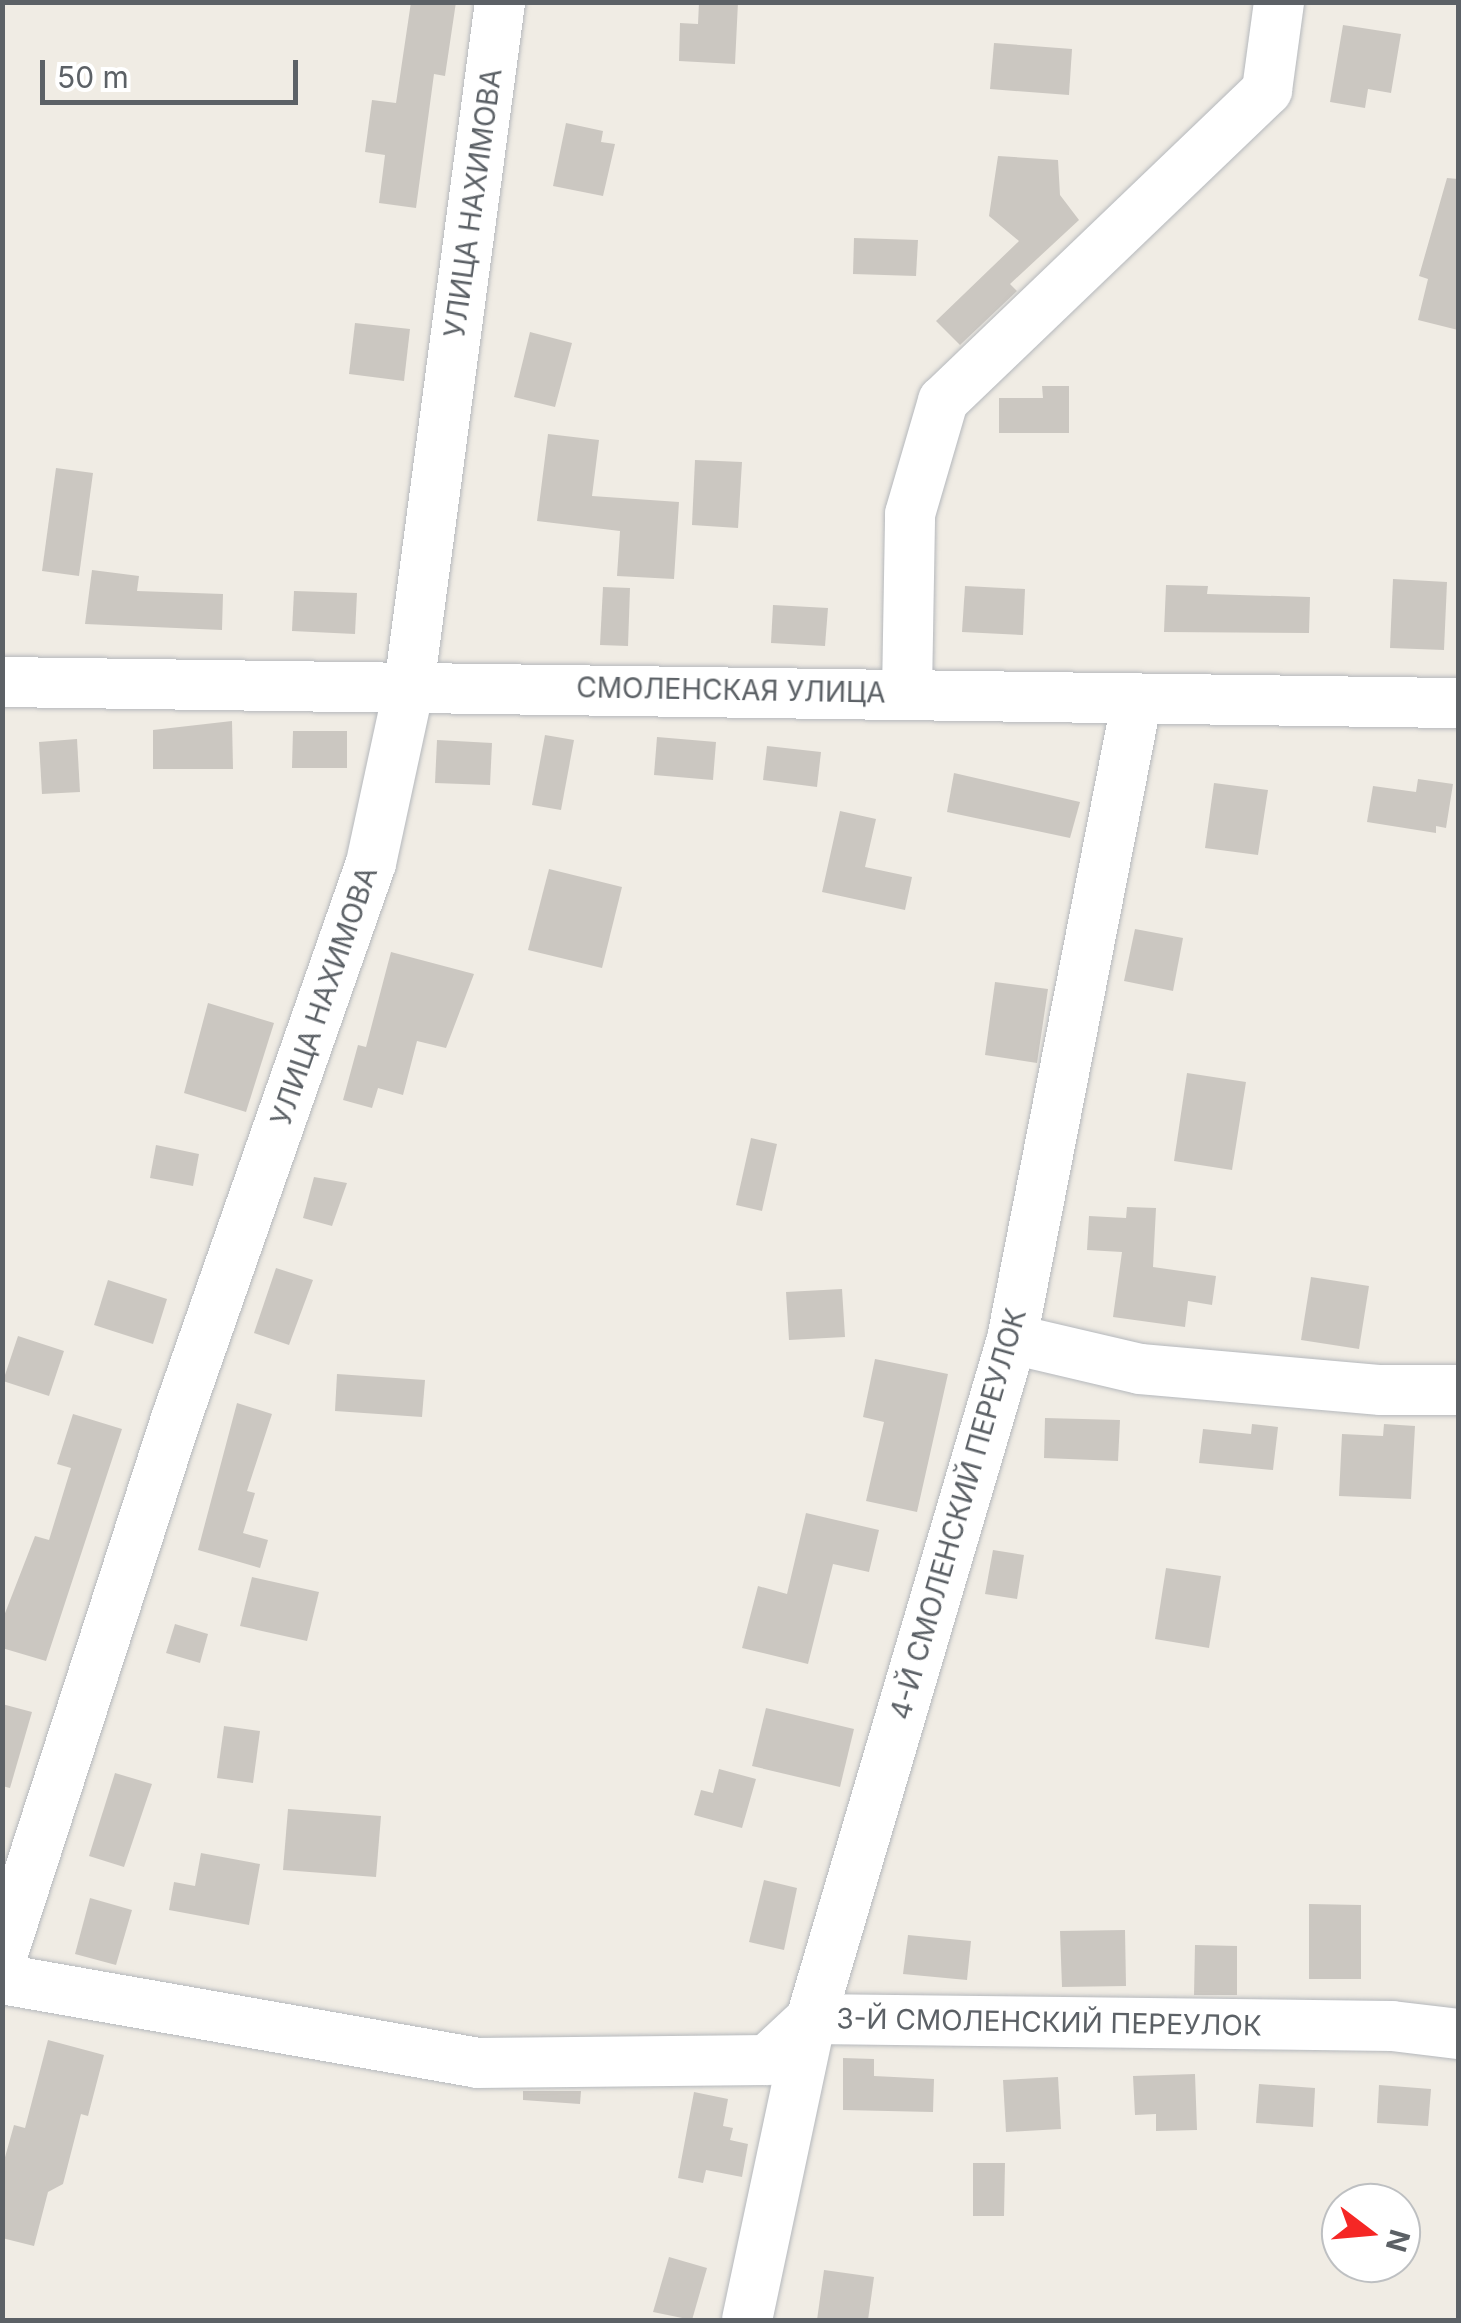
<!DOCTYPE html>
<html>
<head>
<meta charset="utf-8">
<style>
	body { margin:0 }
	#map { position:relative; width:1461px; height:2323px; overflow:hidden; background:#f0ece4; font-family:Inter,sans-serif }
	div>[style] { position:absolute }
	.building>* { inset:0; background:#cbc7c1 }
	.roads { filter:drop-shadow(0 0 2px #b5b8bc) drop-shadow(0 0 2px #b5b8bc) }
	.minor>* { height:50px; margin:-25px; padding:0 25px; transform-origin:25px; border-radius:25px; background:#fff }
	span { translate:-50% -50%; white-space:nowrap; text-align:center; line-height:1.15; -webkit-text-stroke:9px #fff; paint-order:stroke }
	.street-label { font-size:28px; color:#5c6166 }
	.frame { position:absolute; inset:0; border:5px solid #5c6166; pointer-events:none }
	.north { position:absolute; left:1321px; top:2183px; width:100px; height:100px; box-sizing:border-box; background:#fff; border:2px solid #bec0c2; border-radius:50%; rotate:106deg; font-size:28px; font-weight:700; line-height:40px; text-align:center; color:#5c6166 }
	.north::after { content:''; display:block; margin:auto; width:35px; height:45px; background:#f52725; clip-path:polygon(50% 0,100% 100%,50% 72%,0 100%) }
	.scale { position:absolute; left:40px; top:60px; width:258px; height:45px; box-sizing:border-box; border:5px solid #5c6166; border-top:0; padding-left:12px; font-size:30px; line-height:35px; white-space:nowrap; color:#5c6166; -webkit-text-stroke:8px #fff; paint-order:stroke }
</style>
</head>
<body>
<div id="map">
	<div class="building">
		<i style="clip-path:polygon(411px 2px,456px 2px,445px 76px,434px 74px,416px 208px,379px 203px,385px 155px,365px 152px,372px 100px,396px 103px)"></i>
		<i style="clip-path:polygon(699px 2px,738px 2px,735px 64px,679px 61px,680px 23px,698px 24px)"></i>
		<i style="clip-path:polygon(1343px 25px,1401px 34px,1391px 93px,1368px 89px,1365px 108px,1330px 102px)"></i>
		<i style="clip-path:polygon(994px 43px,1072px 49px,1069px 95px,990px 89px)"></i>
		<i style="clip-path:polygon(566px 123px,603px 131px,601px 142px,615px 144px,603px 196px,553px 186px)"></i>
		<i style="clip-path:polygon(998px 156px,1058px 160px,1060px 195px,1079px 220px,1010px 284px,1017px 291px,960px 345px,936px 321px,1019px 241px,989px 216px)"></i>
		<i style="clip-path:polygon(1447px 178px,1458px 179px,1458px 330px,1418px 320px,1428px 279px,1419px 276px)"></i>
		<i style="clip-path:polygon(854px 238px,918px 240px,916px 276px,853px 274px)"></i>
		<i style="clip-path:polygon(355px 323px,410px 329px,404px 381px,349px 374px)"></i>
		<i style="clip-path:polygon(530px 332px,572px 343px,555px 407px,514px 397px)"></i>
		<i style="clip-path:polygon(1042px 386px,1069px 386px,1069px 433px,999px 433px,999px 398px,1043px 398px)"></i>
		<i style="clip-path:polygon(548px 434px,599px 440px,592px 496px,679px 502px,674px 579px,617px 576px,620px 531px,537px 521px)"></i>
		<i style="clip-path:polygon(695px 460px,742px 462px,738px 528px,692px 525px)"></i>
		<i style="clip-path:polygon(56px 468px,93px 473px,79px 576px,42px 571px)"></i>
		<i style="clip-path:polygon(92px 570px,139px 576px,137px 591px,223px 594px,222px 630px,85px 624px)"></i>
		<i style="clip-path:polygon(1393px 579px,1447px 582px,1444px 650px,1390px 648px)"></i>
		<i style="clip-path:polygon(1166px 585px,1208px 586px,1207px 594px,1310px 597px,1309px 633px,1164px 632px)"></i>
		<i style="clip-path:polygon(965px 586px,1025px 589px,1023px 635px,962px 632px)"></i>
		<i style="clip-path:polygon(603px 587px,630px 588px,628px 646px,600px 645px)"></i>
		<i style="clip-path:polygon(294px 591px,357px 593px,355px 634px,292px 631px)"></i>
		<i style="clip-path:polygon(773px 605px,828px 608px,825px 646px,771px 643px)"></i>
		<i style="clip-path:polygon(232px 721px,233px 769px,153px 769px,153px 730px)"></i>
		<i style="clip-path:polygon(293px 731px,347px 731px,347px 768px,292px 768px)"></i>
		<i style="clip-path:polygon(545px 735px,574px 740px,561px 810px,532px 805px)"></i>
		<i style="clip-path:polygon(657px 737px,716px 742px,713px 780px,654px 775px)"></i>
		<i style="clip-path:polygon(77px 739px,80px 792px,42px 794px,39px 742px)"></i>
		<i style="clip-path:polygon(437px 740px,492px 743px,490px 785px,435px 783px)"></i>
		<i style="clip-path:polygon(767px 746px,821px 752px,817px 787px,763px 780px)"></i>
		<i style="clip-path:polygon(954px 773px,1080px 802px,1070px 838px,947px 812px)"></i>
		<i style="clip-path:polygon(1418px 779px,1453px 784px,1446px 828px,1436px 826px,1436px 833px,1367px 822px,1373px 786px,1416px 792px)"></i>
		<i style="clip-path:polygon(1214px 783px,1268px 790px,1258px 855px,1205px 848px)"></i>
		<i style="clip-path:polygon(840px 811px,876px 819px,865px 867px,912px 877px,905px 910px,822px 892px)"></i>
		<i style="clip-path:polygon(549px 869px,622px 887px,602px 968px,528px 950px)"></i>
		<i style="clip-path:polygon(1135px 929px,1183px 938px,1173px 991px,1124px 981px)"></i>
		<i style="clip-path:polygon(391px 952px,474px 974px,446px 1048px,417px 1041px,403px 1095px,378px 1088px,372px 1108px,343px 1100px,358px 1045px,366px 1047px)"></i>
		<i style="clip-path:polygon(995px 982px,1048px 989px,1037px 1063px,985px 1055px)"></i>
		<i style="clip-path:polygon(208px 1003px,274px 1023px,246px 1112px,184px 1093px)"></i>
		<i style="clip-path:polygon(1187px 1073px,1246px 1082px,1232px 1170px,1174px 1161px)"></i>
		<i style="clip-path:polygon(751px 1138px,777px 1144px,762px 1211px,736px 1205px)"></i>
		<i style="clip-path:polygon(156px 1145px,199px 1154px,193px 1186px,150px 1178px)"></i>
		<i style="clip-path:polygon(314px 1177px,347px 1183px,332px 1226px,303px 1218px)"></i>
		<i style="clip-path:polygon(1127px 1207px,1156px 1208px,1153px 1267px,1216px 1276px,1212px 1305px,1188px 1301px,1185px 1327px,1113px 1317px,1122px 1252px,1087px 1250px,1089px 1216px,1126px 1218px)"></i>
		<i style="clip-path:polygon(276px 1268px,313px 1280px,289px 1345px,254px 1333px)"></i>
		<i style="clip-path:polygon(1311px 1277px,1369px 1286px,1359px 1349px,1301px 1340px)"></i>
		<i style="clip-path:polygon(108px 1280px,167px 1299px,153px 1344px,94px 1325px)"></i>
		<i style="clip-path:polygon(842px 1289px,845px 1337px,789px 1340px,786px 1292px)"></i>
		<i style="clip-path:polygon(18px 1336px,64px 1351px,49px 1396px,3px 1381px)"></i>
		<i style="clip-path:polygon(875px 1359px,948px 1374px,917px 1512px,866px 1501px,884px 1422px,863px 1417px)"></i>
		<i style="clip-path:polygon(337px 1374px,425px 1380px,422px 1417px,335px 1411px)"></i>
		<i style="clip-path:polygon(237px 1403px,272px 1414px,247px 1491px,255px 1493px,243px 1533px,268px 1540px,260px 1568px,198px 1550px)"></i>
		<i style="clip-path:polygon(73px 1414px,122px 1429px,46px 1661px,2px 1648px,2px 1621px,35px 1536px,49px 1540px,71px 1468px,57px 1464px)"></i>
		<i style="clip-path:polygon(1045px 1418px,1120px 1420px,1118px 1461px,1044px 1458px)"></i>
		<i style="clip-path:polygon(1252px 1424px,1278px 1427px,1273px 1470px,1199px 1463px,1203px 1429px,1251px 1434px)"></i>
		<i style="clip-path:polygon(1384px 1424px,1415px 1426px,1411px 1499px,1339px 1496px,1342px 1434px,1383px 1436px)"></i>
		<i style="clip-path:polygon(806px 1513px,879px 1530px,869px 1572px,833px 1564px,808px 1664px,742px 1648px,758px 1586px,787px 1594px)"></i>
		<i style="clip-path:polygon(993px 1550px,1024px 1555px,1017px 1599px,985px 1594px)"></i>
		<i style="clip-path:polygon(1166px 1568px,1221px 1576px,1209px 1648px,1155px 1639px)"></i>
		<i style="clip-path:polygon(252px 1577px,319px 1592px,307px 1641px,240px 1626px)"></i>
		<i style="clip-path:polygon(175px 1624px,208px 1634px,200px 1663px,166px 1653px)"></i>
		<i style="clip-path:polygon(2px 1704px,32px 1712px,10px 1788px,2px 1786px)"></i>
		<i style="clip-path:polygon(766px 1708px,854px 1729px,840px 1787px,752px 1766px)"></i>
		<i style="clip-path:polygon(224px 1726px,260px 1731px,253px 1783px,217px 1778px)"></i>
		<i style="clip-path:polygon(719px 1769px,756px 1779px,742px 1828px,694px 1815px,701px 1790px,713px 1793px)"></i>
		<i style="clip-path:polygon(115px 1773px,152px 1784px,124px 1867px,89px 1856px)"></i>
		<i style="clip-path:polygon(288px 1809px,381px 1816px,376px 1877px,283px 1870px)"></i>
		<i style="clip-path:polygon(201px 1853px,260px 1864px,249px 1925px,169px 1910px,174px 1882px,195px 1886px)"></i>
		<i style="clip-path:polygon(764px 1880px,797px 1888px,784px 1950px,749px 1942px)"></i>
		<i style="clip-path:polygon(90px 1898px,132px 1910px,116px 1965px,75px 1954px)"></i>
		<i style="clip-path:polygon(1309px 1904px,1361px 1905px,1361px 1979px,1309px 1979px)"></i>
		<i style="clip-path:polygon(1125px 1930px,1126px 1986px,1062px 1987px,1060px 1931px)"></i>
		<i style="clip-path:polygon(908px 1935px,971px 1941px,967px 1980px,903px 1974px)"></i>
		<i style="clip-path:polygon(1195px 1945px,1237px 1946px,1237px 1995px,1194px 1995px)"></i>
		<i style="clip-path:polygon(48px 2040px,104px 2055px,88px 2116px,81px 2114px,63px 2184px,48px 2192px,34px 2246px,2px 2238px,2px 2168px,14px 2125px,25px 2128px)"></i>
		<i style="clip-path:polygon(843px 2058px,874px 2059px,874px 2076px,934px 2079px,933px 2112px,843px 2110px)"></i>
		<i style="clip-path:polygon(1195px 2074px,1197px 2130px,1156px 2131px,1156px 2114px,1135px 2115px,1133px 2076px)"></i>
		<i style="clip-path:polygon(1058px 2077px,1061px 2129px,1006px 2132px,1003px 2080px)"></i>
		<i style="clip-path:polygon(1259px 2084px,1315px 2088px,1313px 2127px,1256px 2123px)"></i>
		<i style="clip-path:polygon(1379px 2085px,1431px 2089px,1428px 2126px,1377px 2123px)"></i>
		<i style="clip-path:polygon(523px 2091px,581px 2091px,580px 2104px,523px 2100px)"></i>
		<i style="clip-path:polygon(694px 2092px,728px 2099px,723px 2126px,733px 2128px,730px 2140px,748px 2144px,742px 2177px,706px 2170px,703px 2183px,678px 2178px)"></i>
		<i style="clip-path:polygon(973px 2163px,1005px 2163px,1004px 2216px,973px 2216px)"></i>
		<i style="clip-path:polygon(669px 2257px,707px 2268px,692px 2320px,653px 2312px)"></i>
		<i style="clip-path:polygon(824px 2270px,874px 2277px,868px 2320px,817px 2320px)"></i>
	</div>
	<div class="roads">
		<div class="minor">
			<i style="left:2px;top:682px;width:1456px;rotate:0.83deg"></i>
			<i style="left:907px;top:692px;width:178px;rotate:-89deg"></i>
			<i style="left:910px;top:514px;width:118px;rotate:-73.7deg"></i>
			<i style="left:943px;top:401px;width:449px;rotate:-43.8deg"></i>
			<i style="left:1267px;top:90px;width:89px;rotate:-82.2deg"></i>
			<i style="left:1012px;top:1339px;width:131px;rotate:13.2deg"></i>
			<i style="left:1140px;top:1369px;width:242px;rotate:5deg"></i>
			<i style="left:1381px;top:1390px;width:77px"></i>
			<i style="left:2px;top:1956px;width:564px;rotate:-72.05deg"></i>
			<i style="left:176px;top:1419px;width:589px;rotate:-70.67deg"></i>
			<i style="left:371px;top:863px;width:180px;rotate:-77.8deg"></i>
			<i style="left:409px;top:687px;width:691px;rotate:-82.43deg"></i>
			<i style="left:2px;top:1979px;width:482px;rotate:10deg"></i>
			<i style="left:477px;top:2063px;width:290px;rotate:-0.6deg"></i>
			<i style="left:767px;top:2060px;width:60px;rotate:-43deg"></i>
			<i style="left:811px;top:2019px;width:581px;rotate:0.69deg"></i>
			<i style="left:1392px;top:2026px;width:66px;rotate:6.9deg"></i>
			<i style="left:747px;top:2320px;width:308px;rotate:-78deg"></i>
			<i style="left:811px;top:2019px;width:709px;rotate:-73.53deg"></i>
			<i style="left:1012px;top:1339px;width:652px;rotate:-78.95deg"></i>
		</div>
	</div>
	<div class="street-label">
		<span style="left:473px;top:203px;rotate:-82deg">УЛИЦА НАХИМОВА</span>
		<span style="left:731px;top:690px;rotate:1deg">СМОЛЕНСКАЯ УЛИЦА</span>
		<span style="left:324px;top:996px;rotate:-71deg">УЛИЦА НАХИМОВА</span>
		<span style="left:958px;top:1514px;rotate:-74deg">4-Й СМОЛЕНСКИЙ ПЕРЕУЛОК</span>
		<span style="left:1049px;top:2022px;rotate:1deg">3-Й СМОЛЕНСКИЙ ПЕРЕУЛОК</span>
	</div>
	<div class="frame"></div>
	<div class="north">N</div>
	<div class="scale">50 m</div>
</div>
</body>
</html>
